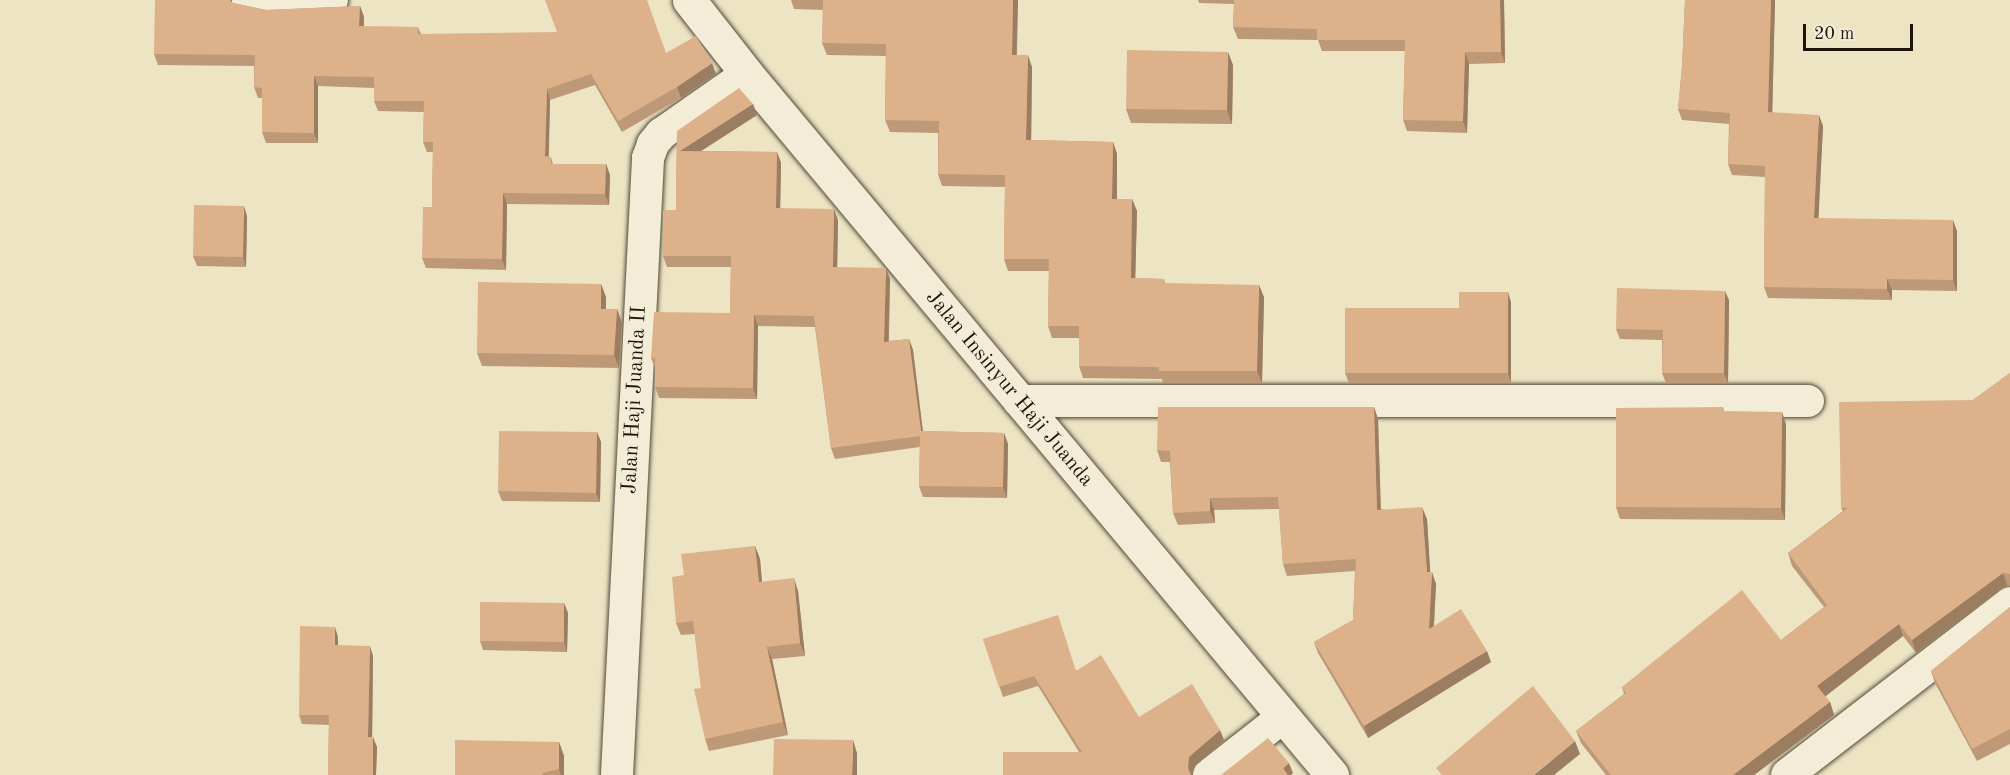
<!DOCTYPE html>
<html>
<head>
<meta charset="utf-8">
<style>
	body { margin:0 }
	#map { position:relative; width:2010px; height:775px; overflow:hidden; background:#ede4c3; font-family:"Old Standard TT",serif }
	div>[style] { position:absolute }
	.roads { filter:drop-shadow(0 0 2px #51493a) drop-shadow(0 0 2px #51493a) }
	.street>* { height:32px; margin:-16px; padding:0 16px; transform-origin:16px; border-radius:16px; background:#f3edd8 }
	.secondary>* { height:33px; margin:-16.5px; padding:0 16.5px; transform-origin:16.5px; border-radius:16.5px; background:#f3edd8 }
	.wall>* { inset:0; background:#be9978 }
	.shaded-wall>* { inset:0; background:#9b7d61 }
	.building>* { inset:0; background:#ddb28b }
	span { translate:-50% -50%; white-space:nowrap; text-align:center; line-height:1.15; -webkit-text-stroke:5px #f3edd8; paint-order:stroke }
	.street-label { font-size:21px; color:#1d150c }
	.scale { position:absolute; left:1803px; top:24px; width:110px; height:27px; box-sizing:border-box; border:3px solid #1d150c; border-top:0; padding-left:8px; font-size:18px; line-height:21px; white-space:nowrap; color:#1d150c; -webkit-text-stroke:4px #f3edd8; paint-order:stroke }
</style>
</head>
<body>
<div id="map">
	<div class="roads">
		<div class="street">
			<i style="left:248px;top:0;width:21px;rotate:8deg"></i>
			<i style="left:269px;top:3px;width:63px;rotate:-2.7deg"></i>
			<i style="left:1019px;top:401px;width:789px"></i>
			<i style="left:617px;top:775px;width:618px;rotate:-87.12deg"></i>
			<i style="left:648px;top:158px;width:15px;rotate:-70deg"></i>
			<i style="left:653px;top:144px;width:13px;rotate:-51deg"></i>
			<i style="left:661px;top:134px;width:105px;rotate:-34.9deg"></i>
			<i style="left:1209px;top:775px;width:94px;rotate:-38.1deg"></i>
			<i style="left:1787px;top:775px;width:282px;rotate:-37.6deg"></i>
		</div>
		<div class="secondary">
			<i style="left:689px;top:0;width:94px;rotate:51.9deg"></i>
			<i style="left:747px;top:74px;width:913px;rotate:50.15deg"></i>
		</div>
	</div>
	<div class="wall">
		<i style="clip-path:polygon(791px 0,1018px 0,1017px 55px,1032px 67px,1031px 140px,1113px 142px,1117px 154px,1117px 199px,1132px 199px,1137px 211px,1135px 278px,1164px 279px,1165px 283px,1264px 297px,1262px 383px,1163px 383px,1162px 379px,1083px 378px,1079px 366px,1079px 338px,1052px 338px,1048px 326px,1049px 271px,1008px 271px,1004px 259px,1005px 187px,942px 186px,938px 174px,938px 133px,890px 132px,885px 120px,886px 56px,827px 55px,822px 43px,823px 10px,794px 9px)"></i>
		<i style="clip-path:polygon(1198px 0,1504px 0,1505px 63px,1469px 64px,1467px 133px,1407px 131px,1403px 120px,1405px 51px,1322px 51px,1318px 40px,1238px 39px,1233px 27px,1234px 4px,1199px 3px)"></i>
		<i style="clip-path:polygon(1685px 0,1775px 0,1772px 113px,1823px 126px,1818px 218px,1957px 231px,1957px 291px,1892px 290px,1892px 300px,1768px 298px,1764px 287px,1765px 177px,1732px 175px,1728px 164px,1729px 124px,1682px 120px,1678px 109px,1682px 67px)"></i>
		<i style="clip-path:polygon(233px 3px,266px 10px,360px 6px,364px 17px,364px 27px,418px 27px,421px 34px,666px 53px,716px 74px,681px 98px,622px 132px,595px 85px,550px 100px,549px 157px,551px 157px,553px 164px,606px 164px,610px 175px,609px 205px,507px 204px,506px 270px,426px 268px,422px 258px,432px 207px,433px 152px,427px 152px,423px 142px,424px 112px,378px 111px,374px 101px,374px 88px,318px 86px,318px 143px,266px 143px,262px 132px,262px 98px,258px 98px,254px 87px,254px 66px,158px 65px,154px 54px)"></i>
		<i style="clip-path:polygon(1233px 65px,1232px 124px,1131px 123px,1126px 109px)"></i>
		<i style="clip-path:polygon(753px 104px,757px 115px,701px 151px,777px 152px,781px 163px,780px 208px,838px 220px,837px 267px,890px 279px,889px 341px,909px 339px,913px 350px,923px 431px,1004px 433px,1008px 444px,1007px 498px,923px 497px,919px 486px,920px 447px,835px 459px,831px 448px,815px 327px,758px 326px,757px 399px,659px 398px,655px 387px,655px 368px,651px 358px,730px 313px,731px 267px,667px 267px,663px 256px,676px 210px,677px 131px)"></i>
		<i style="clip-path:polygon(247px 216px,246px 267px,197px 266px,193px 256px)"></i>
		<i style="clip-path:polygon(601px 284px,606px 297px,606px 309px,617px 309px,622px 323px,619px 368px,482px 366px,477px 353px)"></i>
		<i style="clip-path:polygon(1729px 300px,1728px 383px,1666px 383px,1662px 373px,1662px 340px,1620px 339px,1616px 329px)"></i>
		<i style="clip-path:polygon(1511px 302px,1511px 383px,1349px 383px,1345px 373px,1459px 308px)"></i>
		<i style="clip-path:polygon(2010px 373px,2010px 586px,2007px 585px,1916px 653px,1903px 636px,1825px 696px,1830px 702px,1834px 715px,1754px 775px,1606px 775px,1581px 743px,1576px 731px,1624px 694px,1622px 687px,1781px 640px,1824px 607px,1792px 566px,1788px 553px,1843px 511px,1841px 508px,1973px 400px)"></i>
		<i style="clip-path:polygon(1374px 407px,1378px 419px,1381px 509px,1427px 519px,1430px 572px,1436px 584px,1434px 626px,1491px 662px,1368px 738px,1318px 653px,1314px 642px,1353px 620px,1355px 571px,1287px 576px,1283px 564px,1279px 509px,1214px 510px,1215px 523px,1178px 525px,1173px 513px,1170px 462px,1161px 462px,1157px 450px)"></i>
		<i style="clip-path:polygon(1723px 407px,1724px 411px,1786px 424px,1785px 520px,1620px 519px,1616px 507px)"></i>
		<i style="clip-path:polygon(597px 432px,601px 442px,600px 502px,502px 501px,498px 491px)"></i>
		<i style="clip-path:polygon(755px 546px,760px 559px,762px 582px,798px 591px,805px 656px,772px 659px,788px 735px,709px 751px,705px 739px,701px 688px,695px 634px,681px 635px,676px 623px,684px 575px)"></i>
		<i style="clip-path:polygon(564px 603px,568px 613px,567px 652px,483px 650px,480px 641px)"></i>
		<i style="clip-path:polygon(2010px 607px,2010px 744px,1977px 761px,1935px 683px,1931px 671px)"></i>
		<i style="clip-path:polygon(338px 637px,338px 645px,373px 656px,372px 737px,377px 747px,376px 775px,328px 775px,329px 725px,302px 724px,299px 715px)"></i>
		<i style="clip-path:polygon(983px 639px,1076px 670px,1139px 717px,1224px 740px,1193px 768px,1079px 752px,1038px 686px,1003px 697px)"></i>
		<i style="clip-path:polygon(559px 742px,564px 756px,564px 775px,455px 775px)"></i>
	</div>
	<div class="shaded-wall">
		<i style="clip-path:polygon(1013px 0,1018px 0,1016px 67px,1012px 55px)"></i>
		<i style="clip-path:polygon(1500px 0,1504px 0,1505px 63px,1501px 52px)"></i>
		<i style="clip-path:polygon(1771px 0,1775px 0,1772px 123px,1768px 112px)"></i>
		<i style="clip-path:polygon(360px 6px,364px 17px,363px 37px,359px 26px)"></i>
		<i style="clip-path:polygon(1228px 52px,1233px 65px,1232px 124px,1227px 110px)"></i>
		<i style="clip-path:polygon(1465px 52px,1469px 64px,1467px 133px,1463px 121px)"></i>
		<i style="clip-path:polygon(1028px 55px,1032px 67px,1031px 152px,1026px 140px)"></i>
		<i style="clip-path:polygon(712px 63px,716px 74px,681px 98px,677px 87px)"></i>
		<i style="clip-path:polygon(314px 76px,318px 86px,318px 143px,314px 133px)"></i>
		<i style="clip-path:polygon(547px 89px,550px 100px,548px 167px,545px 156px)"></i>
		<i style="clip-path:polygon(753px 104px,757px 115px,684px 162px,680px 151px)"></i>
		<i style="clip-path:polygon(1819px 115px,1823px 126px,1818px 229px,1814px 218px)"></i>
		<i style="clip-path:polygon(1113px 142px,1117px 154px,1117px 211px,1112px 199px)"></i>
		<i style="clip-path:polygon(777px 152px,781px 163px,780px 219px,776px 208px)"></i>
		<i style="clip-path:polygon(606px 164px,610px 175px,609px 205px,605px 194px)"></i>
		<i style="clip-path:polygon(503px 193px,507px 204px,506px 270px,502px 259px)"></i>
		<i style="clip-path:polygon(1132px 199px,1137px 211px,1135px 290px,1131px 278px)"></i>
		<i style="clip-path:polygon(244px 206px,247px 216px,246px 267px,243px 257px)"></i>
		<i style="clip-path:polygon(834px 209px,838px 220px,837px 278px,833px 267px)"></i>
		<i style="clip-path:polygon(1953px 220px,1957px 231px,1957px 291px,1953px 280px)"></i>
		<i style="clip-path:polygon(886px 268px,890px 279px,888px 353px,884px 342px)"></i>
		<i style="clip-path:polygon(1887px 279px,1892px 290px,1892px 300px,1887px 289px)"></i>
		<i style="clip-path:polygon(601px 284px,606px 297px,606px 323px,601px 309px)"></i>
		<i style="clip-path:polygon(1259px 285px,1264px 297px,1262px 383px,1257px 371px)"></i>
		<i style="clip-path:polygon(1725px 291px,1729px 300px,1728px 383px,1724px 373px)"></i>
		<i style="clip-path:polygon(1508px 292px,1511px 302px,1511px 383px,1508px 373px)"></i>
		<i style="clip-path:polygon(617px 309px,622px 323px,619px 368px,614px 355px)"></i>
		<i style="clip-path:polygon(754px 315px,758px 326px,757px 399px,753px 388px)"></i>
		<i style="clip-path:polygon(909px 339px,913px 350px,924px 442px,921px 431px)"></i>
		<i style="clip-path:polygon(1374px 407px,1378px 419px,1381px 522px,1377px 510px)"></i>
		<i style="clip-path:polygon(1782px 412px,1786px 424px,1785px 520px,1781px 508px)"></i>
		<i style="clip-path:polygon(597px 432px,601px 442px,600px 502px,596px 493px)"></i>
		<i style="clip-path:polygon(1004px 433px,1008px 444px,1007px 498px,1003px 487px)"></i>
		<i style="clip-path:polygon(1210px 498px,1214px 510px,1215px 523px,1210px 511px)"></i>
		<i style="clip-path:polygon(1422px 507px,1427px 519px,1431px 584px,1427px 572px)"></i>
		<i style="clip-path:polygon(755px 546px,760px 559px,763px 594px,759px 582px)"></i>
		<i style="clip-path:polygon(1432px 572px,1436px 584px,1433px 640px,1429px 629px)"></i>
		<i style="clip-path:polygon(2003px 573px,2007px 585px,1916px 653px,1912px 640px)"></i>
		<i style="clip-path:polygon(794px 578px,798px 591px,805px 656px,800px 643px)"></i>
		<i style="clip-path:polygon(564px 603px,568px 613px,567px 652px,564px 642px)"></i>
		<i style="clip-path:polygon(1899px 624px,1903px 636px,1822px 699px,1817px 686px)"></i>
		<i style="clip-path:polygon(335px 627px,338px 637px,338px 655px,335px 645px)"></i>
		<i style="clip-path:polygon(370px 646px,373px 656px,372px 746px,368px 737px)"></i>
		<i style="clip-path:polygon(767px 647px,772px 659px,788px 735px,783px 722px)"></i>
		<i style="clip-path:polygon(1487px 651px,1491px 662px,1368px 738px,1364px 726px)"></i>
		<i style="clip-path:polygon(1830px 702px,1834px 715px,1754px 775px,1733px 775px)"></i>
		<i style="clip-path:polygon(1220px 730px,1224px 740px,1193px 768px,1192px 775px,1190px 775px,1188px 768px,1189px 757px)"></i>
		<i style="clip-path:polygon(373px 737px,377px 747px,376px 775px,373px 775px)"></i>
		<i style="clip-path:polygon(853px 740px,857px 753px,857px 775px,852px 775px)"></i>
		<i style="clip-path:polygon(1575px 741px,1580px 754px,1554px 775px,1534px 775px)"></i>
		<i style="clip-path:polygon(559px 742px,564px 756px,564px 775px,561px 775px,559px 769px)"></i>
		<i style="clip-path:polygon(1289px 763px,1293px 773px,1291px 775px,1285px 775px,1283px 768px)"></i>
	</div>
	<div class="building">
		<i style="clip-path:polygon(155px 0,230px 0,233px 3px,266px 10px,360px 6px,359px 26px,418px 27px,418px 34px,557px 32px,545px 0,647px 0,666px 53px,696px 36px,712px 63px,677px 87px,618px 121px,591px 74px,547px 89px,545px 156px,551px 157px,551px 164px,606px 164px,605px 194px,503px 193px,502px 259px,422px 258px,423px 207px,432px 207px,433px 142px,423px 142px,424px 101px,374px 101px,374px 77px,314px 76px,314px 133px,262px 132px,262px 88px,254px 87px,255px 55px,154px 54px)"></i>
		<i style="clip-path:polygon(823px 0,1013px 0,1012px 55px,1028px 55px,1026px 140px,1113px 142px,1112px 199px,1132px 199px,1131px 278px,1164px 279px,1164px 283px,1259px 285px,1257px 371px,1159px 371px,1159px 367px,1079px 366px,1079px 326px,1048px 326px,1049px 259px,1004px 259px,1005px 175px,938px 174px,939px 121px,885px 120px,886px 44px,822px 43px)"></i>
		<i style="clip-path:polygon(1234px 0,1500px 0,1501px 52px,1465px 52px,1463px 121px,1403px 120px,1405px 40px,1317px 40px,1317px 29px,1233px 27px)"></i>
		<i style="clip-path:polygon(1685px 0,1771px 0,1768px 112px,1819px 115px,1814px 218px,1953px 220px,1953px 280px,1887px 279px,1887px 289px,1764px 287px,1765px 166px,1728px 164px,1730px 113px,1678px 109px,1682px 67px)"></i>
		<i style="clip-path:polygon(1127px 50px,1228px 52px,1227px 110px,1126px 109px)"></i>
		<i style="clip-path:polygon(739px 88px,753px 104px,680px 151px,777px 152px,776px 208px,834px 209px,833px 267px,886px 268px,884px 342px,909px 339px,921px 431px,1004px 433px,1003px 487px,919px 486px,920px 436px,831px 448px,814px 316px,754px 315px,753px 388px,655px 387px,655px 358px,651px 358px,654px 312px,730px 313px,731px 256px,663px 256px,663px 210px,676px 210px,677px 131px)"></i>
		<i style="clip-path:polygon(194px 205px,244px 206px,243px 257px,193px 256px)"></i>
		<i style="clip-path:polygon(478px 282px,601px 284px,601px 309px,617px 309px,614px 355px,477px 353px)"></i>
		<i style="clip-path:polygon(1617px 288px,1725px 291px,1724px 373px,1662px 373px,1663px 330px,1616px 329px)"></i>
		<i style="clip-path:polygon(1459px 292px,1508px 292px,1508px 373px,1345px 373px,1345px 308px,1459px 308px)"></i>
		<i style="clip-path:polygon(2010px 373px,2010px 574px,2003px 573px,1912px 640px,1899px 624px,1817px 686px,1830px 702px,1733px 775px,1611px 775px,1576px 731px,1626px 693px,1622px 687px,1742px 590px,1781px 640px,1827px 605px,1788px 553px,1848px 508px,1841px 508px,1839px 402px,1973px 400px)"></i>
		<i style="clip-path:polygon(1158px 407px,1374px 407px,1377px 510px,1422px 507px,1427px 572px,1432px 572px,1429px 629px,1461px 609px,1487px 651px,1364px 726px,1314px 642px,1353px 620px,1356px 559px,1283px 564px,1278px 497px,1210px 498px,1210px 511px,1173px 513px,1170px 451px,1157px 450px)"></i>
		<i style="clip-path:polygon(1723px 407px,1723px 411px,1782px 412px,1781px 508px,1616px 507px,1616px 408px)"></i>
		<i style="clip-path:polygon(499px 431px,597px 432px,596px 493px,498px 491px)"></i>
		<i style="clip-path:polygon(755px 546px,759px 582px,794px 578px,800px 643px,767px 647px,783px 722px,705px 739px,694px 689px,701px 688px,693px 621px,676px 623px,672px 577px,684px 575px,681px 554px)"></i>
		<i style="clip-path:polygon(480px 602px,564px 603px,564px 642px,480px 641px)"></i>
		<i style="clip-path:polygon(2010px 607px,2010px 729px,1972px 749px,1931px 671px)"></i>
		<i style="clip-path:polygon(1058px 615px,1076px 671px,1101px 655px,1139px 717px,1192px 684px,1220px 730px,1189px 757px,1188px 768px,1191px 775px,1003px 775px,1003px 752px,1082px 752px,1034px 676px,999px 687px,983px 639px)"></i>
		<i style="clip-path:polygon(300px 626px,335px 627px,335px 645px,370px 646px,368px 737px,373px 737px,373px 775px,328px 775px,329px 715px,299px 715px)"></i>
		<i style="clip-path:polygon(1533px 686px,1575px 741px,1534px 775px,1442px 775px,1436px 768px)"></i>
		<i style="clip-path:polygon(1268px 738px,1289px 763px,1283px 768px,1288px 775px,1221px 775px)"></i>
		<i style="clip-path:polygon(774px 739px,853px 740px,852px 775px,773px 775px)"></i>
		<i style="clip-path:polygon(455px 740px,559px 742px,559px 769px,542px 773px,542px 775px,455px 775px)"></i>
	</div>
	<div class="street-label">
		<span style="left:1009px;top:389px;rotate:50deg">Jalan Insinyur Haji Juanda</span>
		<span style="left:635px;top:400px;rotate:-87deg">Jalan Haji Juanda II</span>
	</div>
	<div class="scale">20 m</div>
</div>
</body>
</html>
